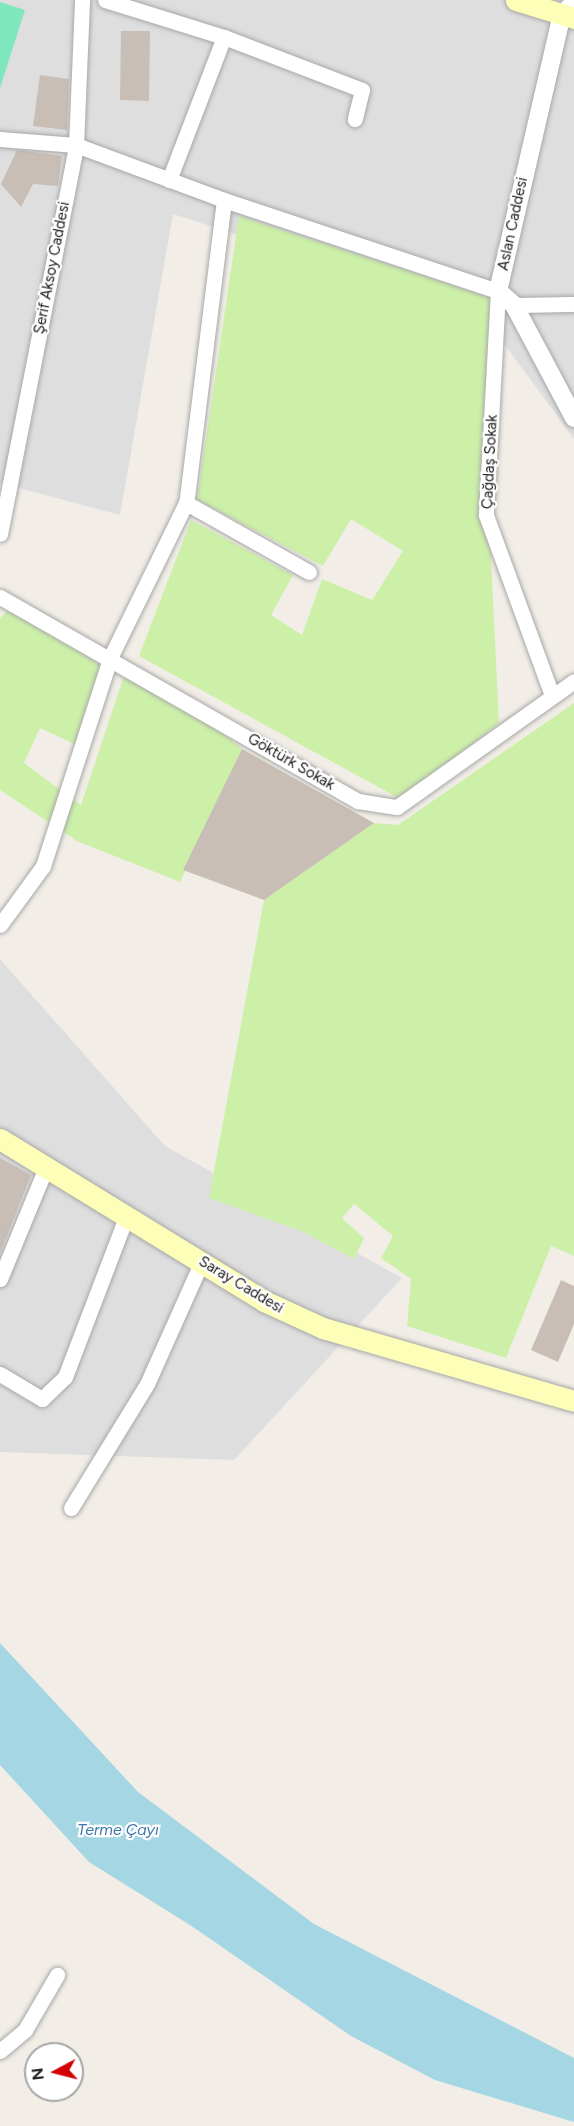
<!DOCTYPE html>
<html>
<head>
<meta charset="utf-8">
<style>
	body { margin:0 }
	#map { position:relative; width:574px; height:2126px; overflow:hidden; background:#f2eee7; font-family:Figtree,sans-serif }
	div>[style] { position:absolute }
	.residential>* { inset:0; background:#dfdede }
	.grass>* { inset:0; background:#cdf0a9 }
	.pitch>* { inset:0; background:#7fe7bd }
	.water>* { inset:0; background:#a4d6e3 }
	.building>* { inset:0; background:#c8beb6 }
	.roads { filter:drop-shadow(0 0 2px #a8a8a8) drop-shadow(0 0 2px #a8a8a8) }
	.minor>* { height:15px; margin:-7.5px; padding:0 7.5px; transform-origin:7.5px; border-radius:7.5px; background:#fff }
	.tertiary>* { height:18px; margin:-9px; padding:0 9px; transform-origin:9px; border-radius:9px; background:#fff }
	.secondary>* { height:21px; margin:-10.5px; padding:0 10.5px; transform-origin:10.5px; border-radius:10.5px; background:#fdffb8 }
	span { translate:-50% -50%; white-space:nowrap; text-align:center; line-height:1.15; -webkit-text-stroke:4.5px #fff; paint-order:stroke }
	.street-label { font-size:15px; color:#212121 }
	.water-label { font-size:16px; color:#3e77aa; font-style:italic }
	.north { position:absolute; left:24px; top:2042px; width:60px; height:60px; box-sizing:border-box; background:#fff; border:2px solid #a6a6a6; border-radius:50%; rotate:263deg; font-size:16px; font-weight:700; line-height:24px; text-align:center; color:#212121 }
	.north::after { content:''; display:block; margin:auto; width:21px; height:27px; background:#d20004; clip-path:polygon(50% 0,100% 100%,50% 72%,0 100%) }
</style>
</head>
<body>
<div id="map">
	<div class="residential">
		<i style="clip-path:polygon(0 0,574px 0,574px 439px,483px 315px,173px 214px,120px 515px,0 483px)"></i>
		<i style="clip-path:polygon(0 959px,165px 1146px,402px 1278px,234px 1460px,0 1452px)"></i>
	</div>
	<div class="grass">
		<i style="clip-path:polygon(239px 216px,500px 301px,489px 516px,499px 723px,402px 800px,139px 656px,191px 520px,293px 575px,271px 615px,302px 635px,322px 579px,372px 600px,403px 551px,351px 519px,323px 566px,197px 500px)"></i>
		<i style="clip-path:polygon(9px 609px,107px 669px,81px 747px,40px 728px,24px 763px,81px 805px,124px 676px,211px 724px,242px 749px,180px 882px,77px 841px,0 790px,0 618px)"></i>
		<i style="clip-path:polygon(574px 703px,574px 1256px,551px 1246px,506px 1358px,407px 1326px,411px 1279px,381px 1258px,393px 1236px,354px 1204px,342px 1218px,364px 1238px,354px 1259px,301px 1231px,209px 1198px,264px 900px,374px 823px,398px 825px)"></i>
	</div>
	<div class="pitch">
		<i style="clip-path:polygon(0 2px,25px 10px,0 88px)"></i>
	</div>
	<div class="water">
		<i style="clip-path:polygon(0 1643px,138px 1792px,314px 1924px,574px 2058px,574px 2122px,435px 2080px,351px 2036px,190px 1925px,89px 1862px,0 1765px)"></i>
	</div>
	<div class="building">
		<i style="clip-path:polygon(121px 31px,150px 31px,149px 101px,120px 100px)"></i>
		<i style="clip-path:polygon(40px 75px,69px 79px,67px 130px,33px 126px)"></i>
		<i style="clip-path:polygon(17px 150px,62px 156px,58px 186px,33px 184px,21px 207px,1px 184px)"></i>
		<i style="clip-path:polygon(242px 749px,374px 823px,264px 900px,183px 870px)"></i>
		<i style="clip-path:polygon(0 1158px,31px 1175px,0 1253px)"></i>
		<i style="clip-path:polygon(561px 1280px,574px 1286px,574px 1324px,558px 1362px,531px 1350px)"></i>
	</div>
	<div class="roads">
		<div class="minor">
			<i style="left:105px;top:0;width:125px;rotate:17.3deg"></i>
			<i style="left:224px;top:37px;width:148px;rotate:21deg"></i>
			<i style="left:362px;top:90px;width:30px;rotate:104deg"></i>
			<i style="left:0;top:139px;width:76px;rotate:4.5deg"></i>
			<i style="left:76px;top:145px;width:158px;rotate:20.4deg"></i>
			<i style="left:224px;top:200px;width:289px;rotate:18.4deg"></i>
			<i style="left:498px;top:291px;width:224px;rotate:93.1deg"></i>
			<i style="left:486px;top:515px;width:192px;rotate:69.9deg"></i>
			<i style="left:169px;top:180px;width:153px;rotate:-69deg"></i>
			<i style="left:224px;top:200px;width:305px;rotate:97.1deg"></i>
			<i style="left:186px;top:503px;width:141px;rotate:29.3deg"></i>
			<i style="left:514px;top:305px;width:60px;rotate:-1deg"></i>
			<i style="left:0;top:534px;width:396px;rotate:-78.9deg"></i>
			<i style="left:76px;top:145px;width:145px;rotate:-87.6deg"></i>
			<i style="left:0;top:597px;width:412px;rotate:29.7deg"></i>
			<i style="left:358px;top:801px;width:39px;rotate:9deg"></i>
			<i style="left:397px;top:807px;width:217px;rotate:-35.4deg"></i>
			<i style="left:0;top:925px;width:73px;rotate:-53.9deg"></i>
			<i style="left:43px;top:866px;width:219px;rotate:-72.1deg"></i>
			<i style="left:110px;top:658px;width:173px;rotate:-63.9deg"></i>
			<i style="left:0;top:1279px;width:118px;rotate:-67.6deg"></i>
			<i style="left:0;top:1374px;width:49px;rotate:30.8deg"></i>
			<i style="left:42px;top:1399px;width:32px;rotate:-44deg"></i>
			<i style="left:65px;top:1377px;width:171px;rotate:-69.1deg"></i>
			<i style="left:71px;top:1508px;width:145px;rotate:-58.5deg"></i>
			<i style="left:147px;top:1384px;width:135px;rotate:-65.9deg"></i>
			<i style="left:0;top:2051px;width:33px;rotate:-40deg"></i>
			<i style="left:25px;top:2030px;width:64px;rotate:-59.8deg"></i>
		</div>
		<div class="tertiary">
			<i style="left:574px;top:3px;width:16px;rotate:137deg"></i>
			<i style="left:562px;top:14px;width:284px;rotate:103deg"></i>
			<i style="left:498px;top:291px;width:21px;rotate:41deg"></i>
			<i style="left:514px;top:305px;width:128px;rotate:62deg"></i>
		</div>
		<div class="secondary">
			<i style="left:516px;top:0;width:61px;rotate:17.2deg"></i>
			<i style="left:0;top:1139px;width:310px;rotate:31.5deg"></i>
			<i style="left:264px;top:1301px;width:65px;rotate:24.6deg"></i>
			<i style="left:323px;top:1328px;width:261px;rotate:16.2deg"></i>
		</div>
	</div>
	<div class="street-label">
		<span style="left:513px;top:224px;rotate:-78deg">Aslan Caddesi</span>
		<span style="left:52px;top:268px;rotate:-79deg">Şerif Aksoy Caddesi</span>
		<span style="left:490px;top:462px;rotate:-87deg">Çağdaş Sokak</span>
		<span style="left:291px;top:762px;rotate:30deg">Göktürk Sokak</span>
		<span style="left:241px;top:1285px;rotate:31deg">Saray Caddesi</span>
	</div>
	<div class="water-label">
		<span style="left:118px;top:1830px">Terme Çayı</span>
	</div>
	<div class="north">N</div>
</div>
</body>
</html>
